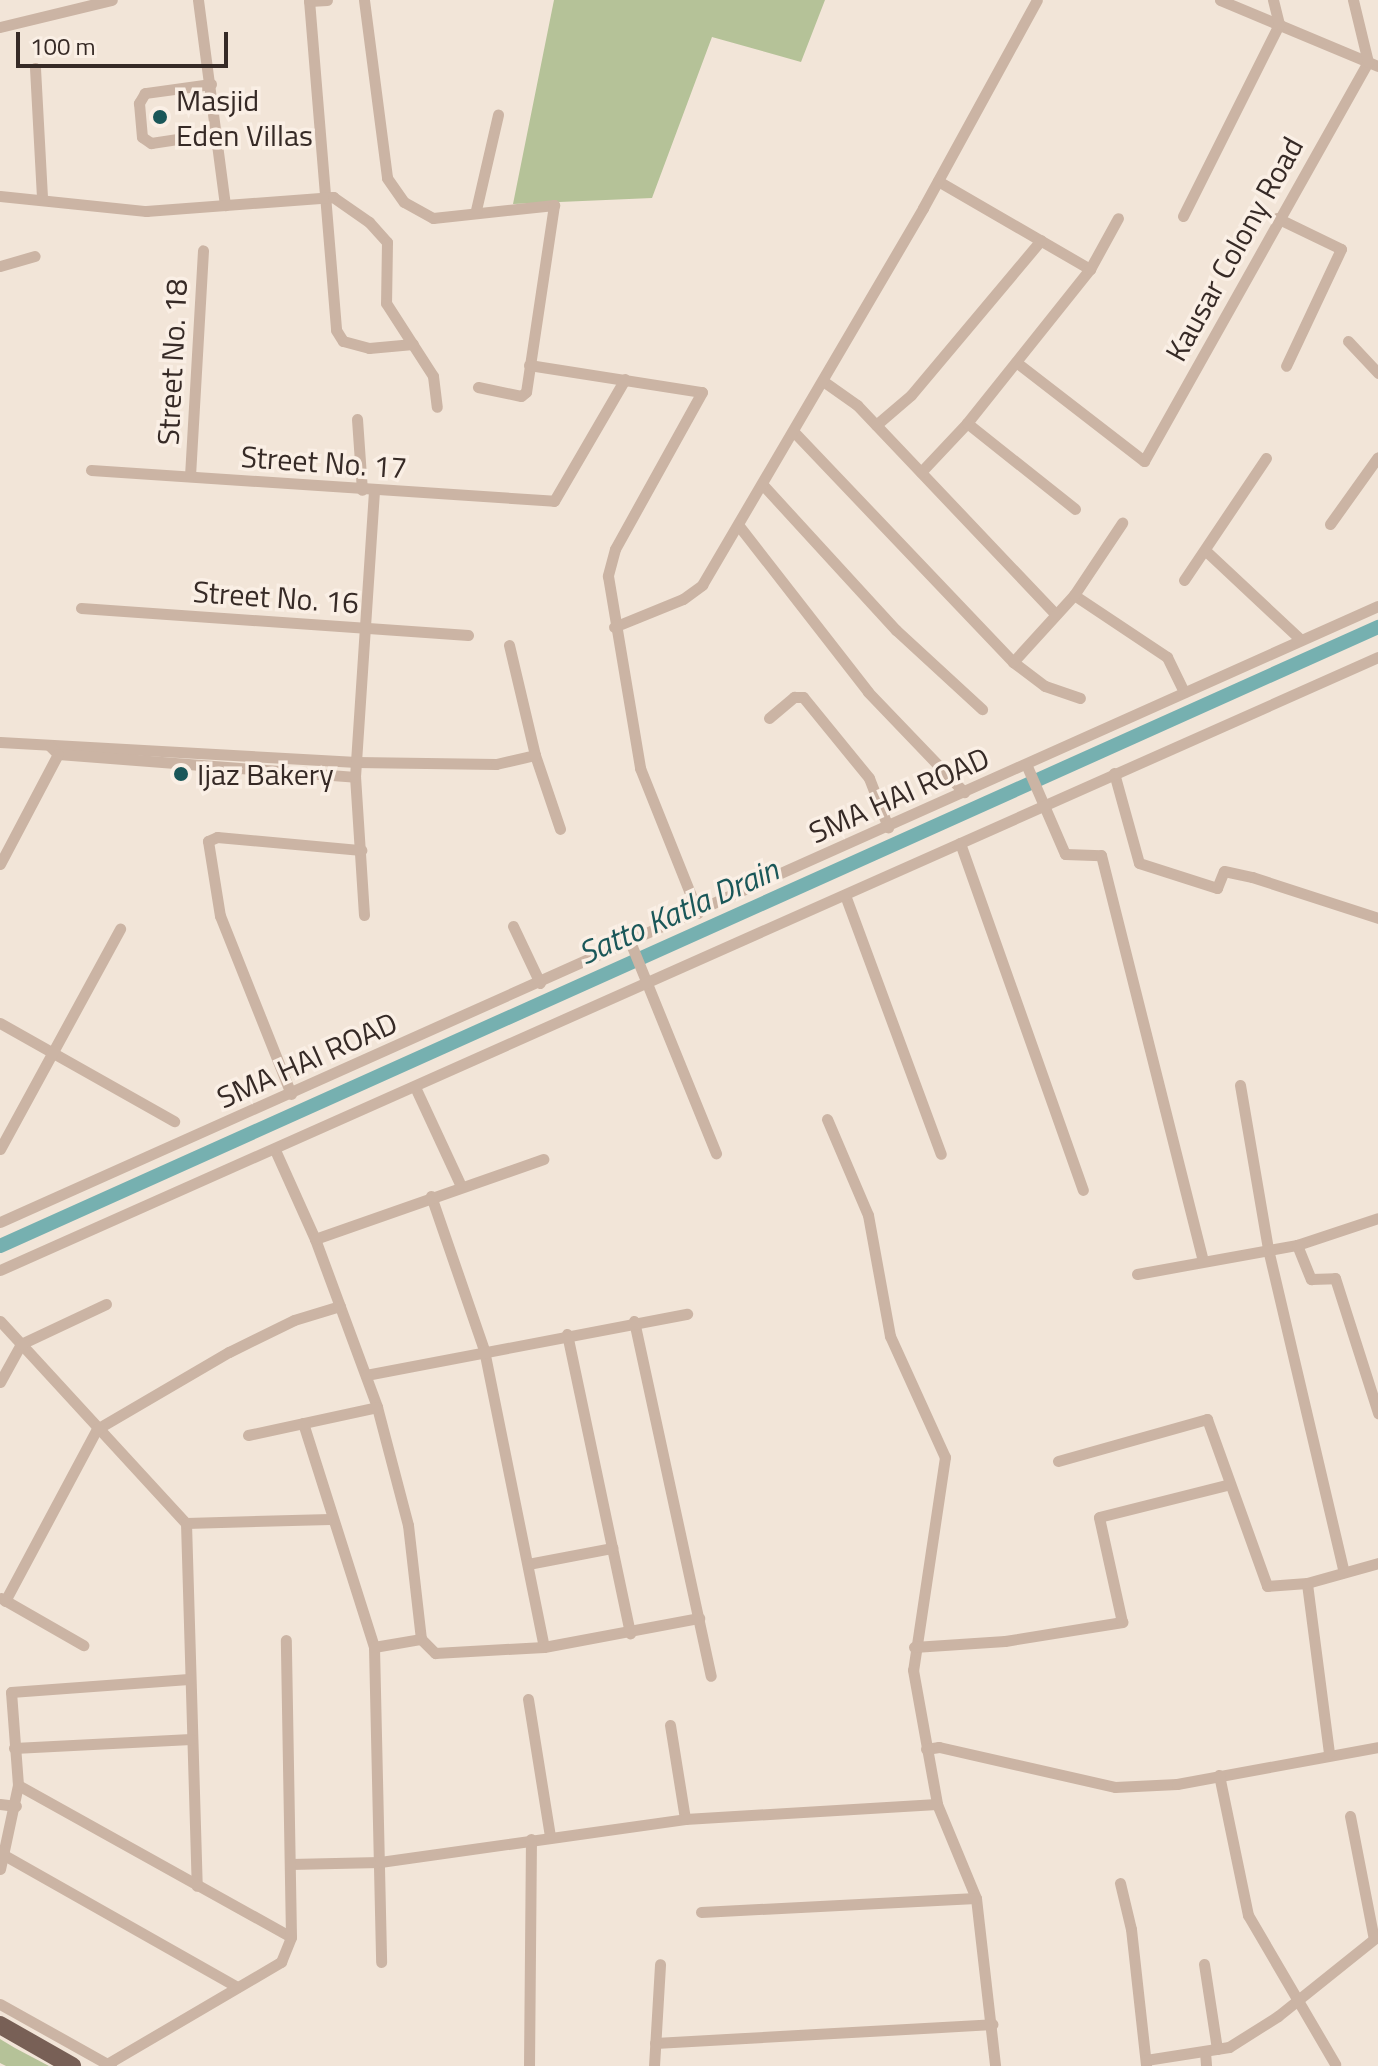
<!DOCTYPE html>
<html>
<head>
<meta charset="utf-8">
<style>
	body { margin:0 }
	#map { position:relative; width:1378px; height:2066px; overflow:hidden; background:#f2e5d8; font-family:"Titillium Web",sans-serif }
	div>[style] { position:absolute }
	.green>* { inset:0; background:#b5c298 }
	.canal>* { height:14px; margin:-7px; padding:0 7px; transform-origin:7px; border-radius:7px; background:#76b0b0 }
	.street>* { height:11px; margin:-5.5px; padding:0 5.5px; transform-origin:5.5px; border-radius:5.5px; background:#cbb4a4 }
	.primary>* { height:18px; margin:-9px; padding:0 9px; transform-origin:9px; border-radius:9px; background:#786056 }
	.dots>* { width:22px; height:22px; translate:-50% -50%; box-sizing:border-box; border:4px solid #faefe5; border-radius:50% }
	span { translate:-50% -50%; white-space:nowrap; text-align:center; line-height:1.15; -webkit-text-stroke:7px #faefe5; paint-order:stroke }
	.poi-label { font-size:30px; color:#362a26 }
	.left { translate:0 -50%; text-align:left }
	.street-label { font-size:30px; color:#362a26 }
	.water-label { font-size:32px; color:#1a5759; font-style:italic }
	.scale { position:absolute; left:16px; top:32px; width:212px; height:36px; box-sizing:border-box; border:4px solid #362a26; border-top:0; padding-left:10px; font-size:24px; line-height:28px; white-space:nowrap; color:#362a26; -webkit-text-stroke:6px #faefe5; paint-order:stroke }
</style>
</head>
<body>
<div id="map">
	<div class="green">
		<i style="clip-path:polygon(554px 0,825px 0,801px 62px,712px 37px,652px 198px,513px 204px)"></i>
		<i style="clip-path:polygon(0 2039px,15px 2048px,49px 2066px,6px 2066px,0 2063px)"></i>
	</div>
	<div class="canal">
		<i style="left:0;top:1246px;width:1511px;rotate:-24.19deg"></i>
	</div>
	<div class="street">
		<i style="left:198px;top:0;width:207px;rotate:82.5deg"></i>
		<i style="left:309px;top:0;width:331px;rotate:85.3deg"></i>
		<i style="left:336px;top:330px;width:13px;rotate:58deg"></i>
		<i style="left:343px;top:341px;width:27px;rotate:15deg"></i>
		<i style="left:369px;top:348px;width:44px;rotate:-5.2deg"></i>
		<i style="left:364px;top:0;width:179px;rotate:82.6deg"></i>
		<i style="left:387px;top:178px;width:29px;rotate:55deg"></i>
		<i style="left:404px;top:202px;width:33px;rotate:29deg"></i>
		<i style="left:433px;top:218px;width:122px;rotate:-6.1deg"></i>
		<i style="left:554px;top:205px;width:189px;rotate:98.5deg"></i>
		<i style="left:526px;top:392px;width:6px;rotate:141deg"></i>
		<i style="left:521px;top:396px;width:44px;rotate:-168.2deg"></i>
		<i style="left:1220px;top:0;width:171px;rotate:22.7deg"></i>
		<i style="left:309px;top:1px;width:18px;rotate:-3deg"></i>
		<i style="left:0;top:27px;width:115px;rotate:-13.6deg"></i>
		<i style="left:35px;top:68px;width:130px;rotate:86.9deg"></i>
		<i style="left:211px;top:84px;width:67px;rotate:172.2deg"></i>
		<i style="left:145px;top:93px;width:12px;rotate:121deg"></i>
		<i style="left:139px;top:103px;width:34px;rotate:85deg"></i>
		<i style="left:142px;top:137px;width:11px;rotate:34deg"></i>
		<i style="left:151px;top:143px;width:67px;rotate:-8.6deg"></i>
		<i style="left:938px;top:181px;width:176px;rotate:30.1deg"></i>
		<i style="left:0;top:196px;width:147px;rotate:5.9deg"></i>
		<i style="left:146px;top:211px;width:188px;rotate:-4.3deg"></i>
		<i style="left:333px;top:197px;width:44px;rotate:34.8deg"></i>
		<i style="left:369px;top:222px;width:27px;rotate:48deg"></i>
		<i style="left:387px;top:242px;width:61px;rotate:90.9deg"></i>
		<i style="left:386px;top:303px;width:87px;rotate:57.2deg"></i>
		<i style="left:433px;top:376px;width:31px;rotate:83deg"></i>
		<i style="left:476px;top:210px;width:98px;rotate:-77deg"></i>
		<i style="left:1183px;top:216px;width:215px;rotate:-63.4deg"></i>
		<i style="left:1279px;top:24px;width:25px;rotate:-104deg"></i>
		<i style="left:1277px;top:218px;width:71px;rotate:25.8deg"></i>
		<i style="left:1341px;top:249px;width:129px;rotate:115.2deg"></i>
		<i style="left:0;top:266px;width:36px;rotate:-16deg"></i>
		<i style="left:1348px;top:341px;width:44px;rotate:46.8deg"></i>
		<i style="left:1016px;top:362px;width:162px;rotate:37.7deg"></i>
		<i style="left:1144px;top:461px;width:458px;rotate:-60.7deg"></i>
		<i style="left:1368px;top:62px;width:64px;rotate:-103.6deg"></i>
		<i style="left:529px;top:365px;width:175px;rotate:8.9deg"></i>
		<i style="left:702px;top:392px;width:179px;rotate:119deg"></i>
		<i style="left:615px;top:549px;width:28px;rotate:105deg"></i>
		<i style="left:608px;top:576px;width:195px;rotate:80.5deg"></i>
		<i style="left:640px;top:768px;width:156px;rotate:68.2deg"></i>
		<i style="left:823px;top:381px;width:42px;rotate:35.2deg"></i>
		<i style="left:857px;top:405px;width:288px;rotate:46.5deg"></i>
		<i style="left:357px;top:419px;width:71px;rotate:86deg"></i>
		<i style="left:967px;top:423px;width:138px;rotate:38.5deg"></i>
		<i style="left:876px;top:425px;width:46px;rotate:-40.6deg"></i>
		<i style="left:911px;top:395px;width:202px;rotate:-50deg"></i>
		<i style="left:794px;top:432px;width:318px;rotate:46.4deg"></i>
		<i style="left:1013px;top:662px;width:40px;rotate:37deg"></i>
		<i style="left:1045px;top:686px;width:37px;rotate:19deg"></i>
		<i style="left:91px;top:470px;width:464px;rotate:3.8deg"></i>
		<i style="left:554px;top:501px;width:141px;rotate:-59.8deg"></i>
		<i style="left:921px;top:472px;width:67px;rotate:-46.8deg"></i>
		<i style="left:967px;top:423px;width:197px;rotate:-51.4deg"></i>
		<i style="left:1090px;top:269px;width:58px;rotate:-61.2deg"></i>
		<i style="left:190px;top:476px;width:226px;rotate:-86.7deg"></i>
		<i style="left:763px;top:485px;width:197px;rotate:47.5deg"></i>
		<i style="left:896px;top:630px;width:117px;rotate:42.6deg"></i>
		<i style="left:1330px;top:524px;width:82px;rotate:-54.4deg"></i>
		<i style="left:739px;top:526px;width:210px;rotate:52.1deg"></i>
		<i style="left:868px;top:692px;width:139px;rotate:46.2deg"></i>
		<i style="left:1207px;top:552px;width:127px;rotate:43.1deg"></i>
		<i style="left:1184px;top:580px;width:147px;rotate:-56.1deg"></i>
		<i style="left:1074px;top:595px;width:112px;rotate:33.7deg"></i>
		<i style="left:1167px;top:657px;width:39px;rotate:64deg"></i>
		<i style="left:81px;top:608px;width:388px;rotate:4deg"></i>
		<i style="left:614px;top:627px;width:74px;rotate:-22.1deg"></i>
		<i style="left:683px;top:599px;width:24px;rotate:-36deg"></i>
		<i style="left:702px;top:585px;width:437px;rotate:-59.6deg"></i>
		<i style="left:923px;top:208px;width:237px;rotate:-61.3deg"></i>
		<i style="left:509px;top:645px;width:113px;rotate:76.7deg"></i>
		<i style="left:535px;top:755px;width:78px;rotate:71.3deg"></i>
		<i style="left:1013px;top:662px;width:91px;rotate:-47.7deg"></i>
		<i style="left:1074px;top:595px;width:87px;rotate:-56.3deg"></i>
		<i style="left:769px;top:718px;width:33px;rotate:-40deg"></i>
		<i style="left:794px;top:697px;width:9px"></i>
		<i style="left:803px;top:697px;width:104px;rotate:50.8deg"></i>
		<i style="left:869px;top:778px;width:53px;rotate:68.8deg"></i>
		<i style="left:0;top:742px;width:357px;rotate:3.2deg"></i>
		<i style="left:356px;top:762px;width:140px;rotate:0.8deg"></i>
		<i style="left:496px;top:764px;width:40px;rotate:-13deg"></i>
		<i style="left:50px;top:746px;width:11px;rotate:45deg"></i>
		<i style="left:58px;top:754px;width:298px;rotate:4.4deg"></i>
		<i style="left:1026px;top:764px;width:98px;rotate:66.6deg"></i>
		<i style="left:1065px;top:854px;width:36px;rotate:2deg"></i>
		<i style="left:1101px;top:855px;width:418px;rotate:75.9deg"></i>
		<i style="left:1114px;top:773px;width:93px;rotate:74.5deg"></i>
		<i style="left:1139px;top:863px;width:82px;rotate:17.8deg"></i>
		<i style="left:1217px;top:888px;width:18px;rotate:-68deg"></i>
		<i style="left:1224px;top:871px;width:29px;rotate:12deg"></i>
		<i style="left:1252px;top:877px;width:133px;rotate:18deg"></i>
		<i style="left:960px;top:843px;width:368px;rotate:70.5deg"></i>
		<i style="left:0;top:864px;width:124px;rotate:-62.2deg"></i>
		<i style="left:845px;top:895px;width:276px;rotate:69.7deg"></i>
		<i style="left:364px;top:915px;width:138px;rotate:-93.7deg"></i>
		<i style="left:355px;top:777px;width:288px;rotate:-86.2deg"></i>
		<i style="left:513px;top:926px;width:63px;rotate:64.7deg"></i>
		<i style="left:631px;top:944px;width:226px;rotate:67.9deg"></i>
		<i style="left:0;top:1023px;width:200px;rotate:29.4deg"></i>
		<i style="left:1240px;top:1085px;width:166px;rotate:80.3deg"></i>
		<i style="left:1268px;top:1249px;width:332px;rotate:76.8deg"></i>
		<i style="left:415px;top:1087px;width:109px;rotate:65.1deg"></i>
		<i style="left:291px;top:1094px;width:192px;rotate:-111.7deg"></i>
		<i style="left:220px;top:916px;width:76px;rotate:-99.1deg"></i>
		<i style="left:208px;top:841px;width:10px;rotate:-24deg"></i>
		<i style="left:217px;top:837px;width:145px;rotate:5.2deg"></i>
		<i style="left:827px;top:1119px;width:104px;rotate:66.9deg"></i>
		<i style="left:868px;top:1215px;width:123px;rotate:79.7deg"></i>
		<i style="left:890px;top:1336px;width:133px;rotate:65.6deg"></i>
		<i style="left:945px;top:1457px;width:215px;rotate:98.5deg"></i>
		<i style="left:913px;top:1670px;width:136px;rotate:79.8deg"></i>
		<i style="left:937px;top:1804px;width:102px;rotate:67.5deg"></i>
		<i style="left:976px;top:1898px;width:169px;rotate:83.5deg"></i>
		<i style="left:0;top:1149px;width:251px;rotate:-61.4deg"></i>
		<i style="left:275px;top:1150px;width:98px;rotate:65.8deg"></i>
		<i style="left:315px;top:1239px;width:179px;rotate:69.7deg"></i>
		<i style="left:377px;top:1407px;width:122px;rotate:75.3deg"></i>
		<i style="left:408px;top:1525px;width:115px;rotate:83.5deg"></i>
		<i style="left:431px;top:1196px;width:163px;rotate:71deg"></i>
		<i style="left:484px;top:1350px;width:303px;rotate:78.6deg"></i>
		<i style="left:0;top:1222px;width:1509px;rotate:-24.09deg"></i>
		<i style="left:315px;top:1239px;width:242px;rotate:-19.3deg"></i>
		<i style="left:1297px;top:1245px;width:37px;rotate:68deg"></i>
		<i style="left:1311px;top:1279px;width:24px;rotate:-2deg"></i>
		<i style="left:1335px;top:1278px;width:142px;rotate:72.3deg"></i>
		<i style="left:0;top:1270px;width:1508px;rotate:-23.98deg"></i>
		<i style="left:1137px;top:1274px;width:163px;rotate:-10.3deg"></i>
		<i style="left:1297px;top:1245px;width:85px;rotate:-18.4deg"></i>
		<i style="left:0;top:1321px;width:275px;rotate:47.4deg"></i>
		<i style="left:186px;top:1523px;width:363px;rotate:88.3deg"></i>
		<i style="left:634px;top:1321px;width:363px;rotate:77.8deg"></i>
		<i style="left:567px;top:1334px;width:306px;rotate:78.1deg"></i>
		<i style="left:366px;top:1375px;width:327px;rotate:-10.8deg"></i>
		<i style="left:0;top:1382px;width:43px;rotate:-61.1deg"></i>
		<i style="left:21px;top:1344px;width:94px;rotate:-25.2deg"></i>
		<i style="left:303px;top:1423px;width:235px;rotate:72.4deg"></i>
		<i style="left:374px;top:1647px;width:315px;rotate:88.7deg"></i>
		<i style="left:248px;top:1435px;width:132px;rotate:-12.2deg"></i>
		<i style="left:1058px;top:1461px;width:155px;rotate:-15.7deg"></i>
		<i style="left:1207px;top:1419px;width:177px;rotate:70.2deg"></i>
		<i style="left:1267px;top:1586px;width:40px;rotate:-4.3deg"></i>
		<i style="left:186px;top:1523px;width:144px;rotate:-1.6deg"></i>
		<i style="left:528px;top:1564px;width:86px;rotate:-10.8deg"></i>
		<i style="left:1px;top:1598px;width:95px;rotate:29.8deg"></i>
		<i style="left:5px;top:1601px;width:195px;rotate:-61.9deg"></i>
		<i style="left:97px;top:1429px;width:153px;rotate:-30.3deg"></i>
		<i style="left:229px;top:1352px;width:72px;rotate:-26.2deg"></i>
		<i style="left:294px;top:1320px;width:48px;rotate:-16.9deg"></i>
		<i style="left:374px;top:1647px;width:48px;rotate:-9.7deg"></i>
		<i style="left:421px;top:1639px;width:20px;rotate:45deg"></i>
		<i style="left:435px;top:1653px;width:109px;rotate:-3.2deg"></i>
		<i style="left:544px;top:1647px;width:158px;rotate:-10.6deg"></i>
		<i style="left:914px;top:1647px;width:91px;rotate:-3.8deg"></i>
		<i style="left:1005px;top:1641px;width:119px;rotate:-9.2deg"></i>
		<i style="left:1122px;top:1622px;width:107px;rotate:-102.4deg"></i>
		<i style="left:1099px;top:1517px;width:135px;rotate:-14.1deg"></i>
		<i style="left:528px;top:1699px;width:140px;rotate:80.9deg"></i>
		<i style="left:670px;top:1725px;width:95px;rotate:80.9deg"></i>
		<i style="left:14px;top:1748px;width:177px;rotate:-2.9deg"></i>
		<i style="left:926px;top:1749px;width:13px;rotate:-9deg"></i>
		<i style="left:939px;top:1747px;width:180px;rotate:12.8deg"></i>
		<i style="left:1115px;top:1787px;width:62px;rotate:-2.8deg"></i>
		<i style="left:1177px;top:1784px;width:204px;rotate:-10.4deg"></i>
		<i style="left:1329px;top:1753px;width:171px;rotate:-97.4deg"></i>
		<i style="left:1307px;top:1583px;width:74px;rotate:-15.7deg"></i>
		<i style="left:1219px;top:1775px;width:143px;rotate:78.3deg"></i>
		<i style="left:1248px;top:1915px;width:173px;rotate:59.7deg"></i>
		<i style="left:18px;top:1785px;width:312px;rotate:29.1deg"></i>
		<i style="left:0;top:1804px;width:16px;rotate:7deg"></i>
		<i style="left:1350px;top:1816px;width:125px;rotate:79deg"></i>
		<i style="left:4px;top:1855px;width:268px;rotate:29.5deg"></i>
		<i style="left:290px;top:1864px;width:90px;rotate:-1.3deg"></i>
		<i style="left:380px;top:1862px;width:308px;rotate:-8deg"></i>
		<i style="left:685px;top:1819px;width:252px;rotate:-3.4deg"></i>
		<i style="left:0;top:1869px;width:86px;rotate:-77.9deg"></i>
		<i style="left:18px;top:1785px;width:93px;rotate:-94.3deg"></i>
		<i style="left:11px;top:1692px;width:178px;rotate:-4.2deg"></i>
		<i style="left:1120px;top:1883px;width:47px;rotate:76.6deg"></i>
		<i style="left:1131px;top:1929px;width:137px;rotate:83.7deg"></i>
		<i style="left:701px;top:1912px;width:275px;rotate:-2.9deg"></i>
		<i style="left:1204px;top:1964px;width:86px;rotate:81.3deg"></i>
		<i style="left:0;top:2004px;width:127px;rotate:29.2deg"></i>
		<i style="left:655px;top:2043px;width:338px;rotate:-3.2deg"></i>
		<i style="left:1205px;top:2051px;width:15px;rotate:86deg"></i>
		<i style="left:1146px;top:2060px;width:84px;rotate:-8.9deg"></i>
		<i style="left:1229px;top:2047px;width:58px;rotate:-32.3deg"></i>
		<i style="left:1278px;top:2016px;width:128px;rotate:-38.7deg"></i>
		<i style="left:107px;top:2064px;width:202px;rotate:-30.4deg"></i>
		<i style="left:281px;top:1962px;width:27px;rotate:-68deg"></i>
		<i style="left:291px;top:1937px;width:297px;rotate:-91deg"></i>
		<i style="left:529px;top:2066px;width:227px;rotate:-89.5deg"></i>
		<i style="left:654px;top:2066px;width:102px;rotate:-86.6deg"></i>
	</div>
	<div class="primary">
		<i style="left:0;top:2025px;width:83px;rotate:29.7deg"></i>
	</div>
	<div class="dots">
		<i style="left:160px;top:117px;background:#1a5759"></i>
		<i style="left:181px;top:774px;background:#1a5759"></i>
	</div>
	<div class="poi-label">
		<span class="left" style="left:176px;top:117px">Masjid<br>Eden Villas</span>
		<span class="left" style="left:197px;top:774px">Ijaz Bakery</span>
	</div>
	<div class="street-label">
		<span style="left:1234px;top:249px;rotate:-61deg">Kausar Colony Road</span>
		<span style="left:172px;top:362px;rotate:-87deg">Street No. 18</span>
		<span style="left:324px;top:462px;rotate:4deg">Street No. 17</span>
		<span style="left:276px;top:597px;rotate:4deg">Street No. 16</span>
		<span style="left:899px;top:795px;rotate:-24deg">SMA HAI ROAD</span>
		<span style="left:307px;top:1060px;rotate:-24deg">SMA HAI ROAD</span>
	</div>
	<div class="water-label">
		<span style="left:678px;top:911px;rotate:-24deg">Satto Katla Drain</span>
	</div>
	<div class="scale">100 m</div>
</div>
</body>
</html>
